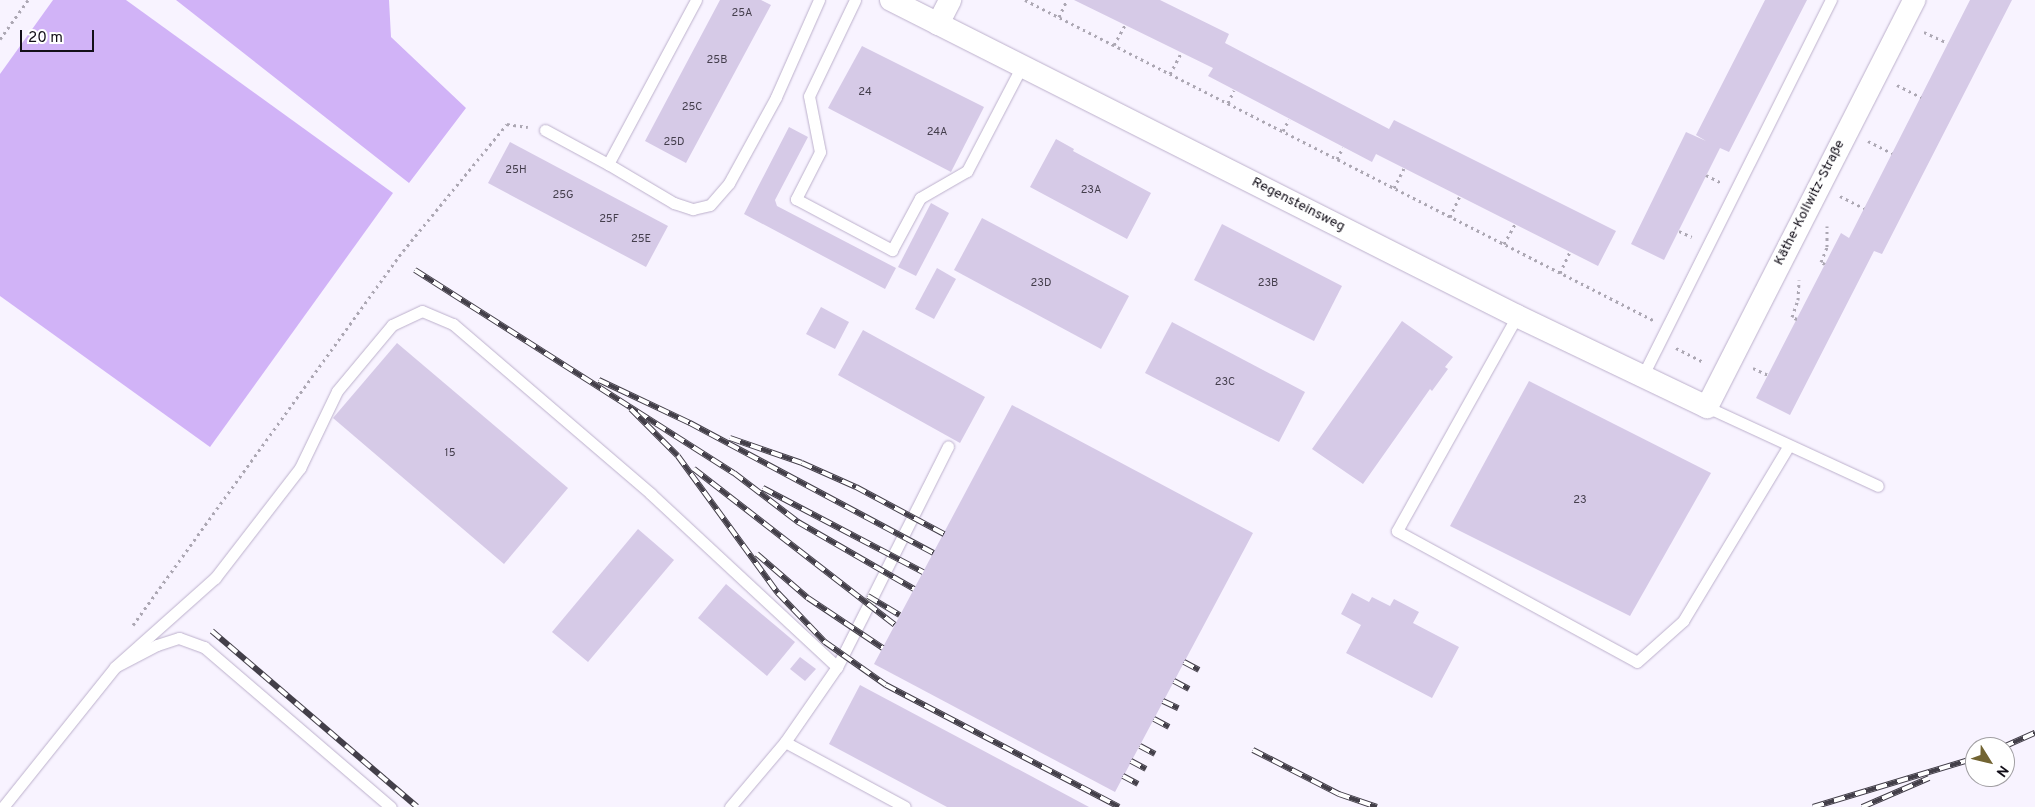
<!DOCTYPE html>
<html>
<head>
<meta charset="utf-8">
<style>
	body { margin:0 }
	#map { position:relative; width:2035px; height:807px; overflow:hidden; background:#f8f3ff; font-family:Overpass,sans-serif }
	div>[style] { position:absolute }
	.green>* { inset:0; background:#d1b3f7 }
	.building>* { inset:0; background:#d6cae7 }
	.path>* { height:3px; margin-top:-1.5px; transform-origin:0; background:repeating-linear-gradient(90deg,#aca7b3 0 2.5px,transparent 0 6.5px) }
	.roads { filter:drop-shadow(0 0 1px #bcb0cc) drop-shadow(0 0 1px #bcb0cc) }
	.lane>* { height:11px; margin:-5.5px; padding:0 5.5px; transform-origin:5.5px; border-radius:5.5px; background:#fff }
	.street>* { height:22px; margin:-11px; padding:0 11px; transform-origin:11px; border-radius:11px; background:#fff }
	.rail>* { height:5.5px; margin-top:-2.75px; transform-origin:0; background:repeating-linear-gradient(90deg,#fff 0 11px,#433f49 0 22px); box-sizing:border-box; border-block:1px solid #433f49 }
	span { translate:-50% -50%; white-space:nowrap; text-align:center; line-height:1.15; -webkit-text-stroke:5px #fff; paint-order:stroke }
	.number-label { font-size:11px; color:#443e4c }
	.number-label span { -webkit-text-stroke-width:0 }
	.street-label { font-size:14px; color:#130f19 }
	.north { position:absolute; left:1965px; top:737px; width:50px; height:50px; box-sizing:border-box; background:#fff; border:1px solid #a19fa3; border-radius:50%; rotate:126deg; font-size:14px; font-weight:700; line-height:20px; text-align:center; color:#130f19 }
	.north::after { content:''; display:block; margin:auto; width:18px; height:22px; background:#726432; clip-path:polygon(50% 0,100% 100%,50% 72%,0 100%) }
	.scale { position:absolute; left:20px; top:30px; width:74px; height:22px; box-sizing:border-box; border:2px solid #130f19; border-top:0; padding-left:6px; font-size:15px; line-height:18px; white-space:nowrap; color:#130f19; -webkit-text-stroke:4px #fff; paint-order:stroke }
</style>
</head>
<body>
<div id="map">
	<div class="green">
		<i style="clip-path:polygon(53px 0,126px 0,393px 193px,210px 447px,0 296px,0 74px)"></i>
		<i style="clip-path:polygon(176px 0,389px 0,391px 37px,466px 108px,409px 183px)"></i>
	</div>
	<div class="building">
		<i style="clip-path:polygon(720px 0,761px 0,771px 5px,686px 163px,645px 141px)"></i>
		<i style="clip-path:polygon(1074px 0,1160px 0,1229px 34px,1225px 43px,1389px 129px,1394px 120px,1616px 231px,1598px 266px,1376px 154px,1372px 162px,1208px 76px,1213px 68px)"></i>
		<i style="clip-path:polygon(1765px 0,1807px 0,1729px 152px,1720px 148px,1664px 260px,1631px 244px,1686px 132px,1706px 141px,1696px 135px)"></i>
		<i style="clip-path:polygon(1970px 0,2012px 0,1882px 254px,1874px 251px,1790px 415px,1756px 398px,1841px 233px,1849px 238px)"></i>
		<i style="clip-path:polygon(862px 46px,984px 107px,951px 172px,828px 108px)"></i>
		<i style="clip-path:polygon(789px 127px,808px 137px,775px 200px,777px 206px,896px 268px,885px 289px,744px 214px)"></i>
		<i style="clip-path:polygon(1056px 139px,1074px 149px,1073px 151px,1151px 193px,1127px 239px,1030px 187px)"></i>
		<i style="clip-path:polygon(510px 142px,668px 226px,646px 267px,488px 183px)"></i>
		<i style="clip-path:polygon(931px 203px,949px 213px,916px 276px,898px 267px)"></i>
		<i style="clip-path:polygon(982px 218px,1129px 296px,1101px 349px,954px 270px)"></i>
		<i style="clip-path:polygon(1222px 224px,1342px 286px,1314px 341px,1194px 280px)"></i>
		<i style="clip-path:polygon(937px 268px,956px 279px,934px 319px,915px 309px)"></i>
		<i style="clip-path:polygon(821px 307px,849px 322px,835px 349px,806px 334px)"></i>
		<i style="clip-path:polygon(1402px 321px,1453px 357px,1445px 367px,1448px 369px,1432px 391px,1430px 389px,1363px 484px,1312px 449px)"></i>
		<i style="clip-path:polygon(1172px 322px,1305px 392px,1279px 442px,1145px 373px)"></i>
		<i style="clip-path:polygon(863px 330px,985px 397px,960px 443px,838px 375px)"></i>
		<i style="clip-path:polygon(397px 343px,568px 488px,504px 564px,333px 418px)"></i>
		<i style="clip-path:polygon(1529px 381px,1711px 473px,1630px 616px,1450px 526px)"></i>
		<i style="clip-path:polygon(1012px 405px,1253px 533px,1115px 792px,874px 664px)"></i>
		<i style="clip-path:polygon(638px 529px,674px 560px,588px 662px,552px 632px)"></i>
		<i style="clip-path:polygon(726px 584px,795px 642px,767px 676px,698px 618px)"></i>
		<i style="clip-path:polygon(1352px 593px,1369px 602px,1372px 597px,1390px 606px,1394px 599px,1419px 612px,1413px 623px,1459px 647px,1432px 698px,1346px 653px,1361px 625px,1341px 614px)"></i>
		<i style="clip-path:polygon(800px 657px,816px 669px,805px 681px,790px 669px)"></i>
		<i style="clip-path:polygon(860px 685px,1089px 807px,947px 807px,829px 744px)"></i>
	</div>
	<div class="path">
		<i style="left:1025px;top:0;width:705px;rotate:27deg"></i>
		<i style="left:1059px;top:17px;width:19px;rotate:-65deg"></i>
		<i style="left:1924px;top:32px;width:26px;rotate:25deg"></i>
		<i style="left:0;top:39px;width:48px;rotate:-54.3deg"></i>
		<i style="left:1114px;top:45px;width:23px;rotate:-61deg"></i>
		<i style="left:1170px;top:74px;width:24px;rotate:-62deg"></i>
		<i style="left:1897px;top:85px;width:27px;rotate:27deg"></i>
		<i style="left:1228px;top:103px;width:14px;rotate:-65deg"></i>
		<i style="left:1283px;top:131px;width:13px;rotate:-63deg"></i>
		<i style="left:1868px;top:141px;width:27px;rotate:27deg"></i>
		<i style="left:1337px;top:159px;width:13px;rotate:-63deg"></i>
		<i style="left:1706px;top:175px;width:16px;rotate:27deg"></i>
		<i style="left:1394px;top:188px;width:22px;rotate:-63deg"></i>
		<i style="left:1840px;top:196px;width:27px;rotate:27deg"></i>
		<i style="left:1450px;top:217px;width:23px;rotate:-65deg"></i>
		<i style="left:1679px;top:231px;width:14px;rotate:25deg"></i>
		<i style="left:1504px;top:244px;width:23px;rotate:-61deg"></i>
		<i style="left:1825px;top:264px;width:4px;rotate:-153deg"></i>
		<i style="left:1821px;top:262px;width:16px;rotate:-68deg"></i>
		<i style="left:1827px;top:247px;width:21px;rotate:-90deg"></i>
		<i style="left:1560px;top:273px;width:23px;rotate:-65deg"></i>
		<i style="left:1797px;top:319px;width:5px;rotate:-158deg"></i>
		<i style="left:1792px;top:317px;width:18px;rotate:-71deg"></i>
		<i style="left:1798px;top:300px;width:20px;rotate:-87deg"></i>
		<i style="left:1676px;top:348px;width:31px;rotate:27deg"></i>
		<i style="left:1753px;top:368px;width:17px;rotate:25deg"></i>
		<i style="left:133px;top:625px;width:461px;rotate:-54.2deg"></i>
		<i style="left:403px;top:251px;width:164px;rotate:-50.7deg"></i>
		<i style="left:507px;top:124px;width:21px;rotate:8deg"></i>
	</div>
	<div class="roads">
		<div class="lane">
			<i style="left:696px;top:0;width:186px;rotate:118.2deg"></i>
			<i style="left:608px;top:164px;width:77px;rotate:30.6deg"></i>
			<i style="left:674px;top:203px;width:20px;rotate:18deg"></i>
			<i style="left:693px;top:209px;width:17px;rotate:-13deg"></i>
			<i style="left:710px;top:205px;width:29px;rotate:-49deg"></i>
			<i style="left:729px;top:183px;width:98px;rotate:-61.3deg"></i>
			<i style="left:776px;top:97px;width:106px;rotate:-66.1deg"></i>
			<i style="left:855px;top:0;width:106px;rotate:115.6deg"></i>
			<i style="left:809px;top:96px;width:57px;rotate:78.9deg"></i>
			<i style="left:820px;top:152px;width:53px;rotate:117.1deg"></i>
			<i style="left:796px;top:199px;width:109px;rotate:28deg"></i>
			<i style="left:892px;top:250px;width:59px;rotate:-61.7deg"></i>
			<i style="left:920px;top:198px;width:54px;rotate:-29.9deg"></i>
			<i style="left:967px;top:171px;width:119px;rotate:-62.4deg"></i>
			<i style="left:545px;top:130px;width:72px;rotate:28.4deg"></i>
			<i style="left:1517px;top:316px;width:246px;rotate:119.2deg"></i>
			<i style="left:1397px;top:531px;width:273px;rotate:28.6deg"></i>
			<i style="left:1637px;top:662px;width:62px;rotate:-41.7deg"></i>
			<i style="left:1683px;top:621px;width:203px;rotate:-58.9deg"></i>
			<i style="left:1642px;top:377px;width:422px;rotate:-63.4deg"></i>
			<i style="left:1707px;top:407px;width:188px;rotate:24.8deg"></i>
			<i style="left:115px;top:667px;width:134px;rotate:-41.7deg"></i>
			<i style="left:215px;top:578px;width:139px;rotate:-52.3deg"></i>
			<i style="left:300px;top:468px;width:85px;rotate:-64.3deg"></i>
			<i style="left:337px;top:391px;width:86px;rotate:-50.2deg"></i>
			<i style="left:392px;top:325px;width:33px;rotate:-25deg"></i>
			<i style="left:422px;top:311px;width:34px;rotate:23deg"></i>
			<i style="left:453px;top:324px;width:261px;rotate:40.6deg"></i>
			<i style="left:651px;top:494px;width:254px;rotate:42.9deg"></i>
			<i style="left:785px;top:742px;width:136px;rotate:28.4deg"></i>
			<i style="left:3px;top:807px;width:179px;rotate:-51.3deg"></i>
			<i style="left:115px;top:667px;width:47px;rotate:-27.6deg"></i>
			<i style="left:157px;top:645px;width:23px;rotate:-18deg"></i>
			<i style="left:179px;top:638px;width:27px;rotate:20deg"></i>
			<i style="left:204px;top:647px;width:246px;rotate:40.6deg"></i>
			<i style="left:730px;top:807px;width:85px;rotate:-49.8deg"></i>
			<i style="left:785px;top:742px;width:91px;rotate:-55.3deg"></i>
			<i style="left:837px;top:667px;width:247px;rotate:-63.3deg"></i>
		</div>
		<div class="street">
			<i style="left:891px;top:0;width:701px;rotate:26.78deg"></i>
			<i style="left:1517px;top:316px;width:211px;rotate:25.6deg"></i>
			<i style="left:1707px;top:407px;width:457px;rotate:-63deg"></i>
			<i style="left:938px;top:24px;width:27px;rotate:-63deg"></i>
		</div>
	</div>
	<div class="rail">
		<i style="left:415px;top:270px;width:378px;rotate:32.5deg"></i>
		<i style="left:734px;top:473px;width:81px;rotate:37.4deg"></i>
		<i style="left:798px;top:522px;width:134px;rotate:30deg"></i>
		<i style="left:599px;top:380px;width:101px;rotate:25.3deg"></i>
		<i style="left:690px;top:423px;width:276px;rotate:28.1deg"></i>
		<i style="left:631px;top:409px;width:66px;rotate:45deg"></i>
		<i style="left:678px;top:456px;width:170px;rotate:53.9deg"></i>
		<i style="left:778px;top:593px;width:68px;rotate:46.2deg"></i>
		<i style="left:825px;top:642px;width:75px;rotate:35.2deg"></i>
		<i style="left:886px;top:685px;width:263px;rotate:27.6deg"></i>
		<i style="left:730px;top:438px;width:76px;rotate:19.1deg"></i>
		<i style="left:802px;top:463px;width:59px;rotate:24deg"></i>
		<i style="left:856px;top:487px;width:100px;rotate:28.1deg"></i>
		<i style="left:694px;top:469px;width:254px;rotate:37.8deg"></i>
		<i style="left:763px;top:488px;width:181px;rotate:27.7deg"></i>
		<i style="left:757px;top:554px;width:67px;rotate:40.8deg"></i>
		<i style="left:808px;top:598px;width:90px;rotate:33.7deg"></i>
		<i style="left:868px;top:596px;width:37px;rotate:31deg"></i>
		<i style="left:212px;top:631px;width:270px;rotate:40.6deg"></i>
		<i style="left:1184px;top:662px;width:17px;rotate:28deg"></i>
		<i style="left:1174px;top:681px;width:17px;rotate:28deg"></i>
		<i style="left:1163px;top:701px;width:17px;rotate:25deg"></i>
		<i style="left:1154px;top:719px;width:17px;rotate:28deg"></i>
		<i style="left:1140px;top:746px;width:17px;rotate:28deg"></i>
		<i style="left:2003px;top:747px;width:35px;rotate:-24deg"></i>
		<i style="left:1253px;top:750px;width:97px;rotate:27.1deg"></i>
		<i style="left:1339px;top:794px;width:40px;rotate:18.9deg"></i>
		<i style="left:1131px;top:761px;width:17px;rotate:28deg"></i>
		<i style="left:1123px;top:776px;width:17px;rotate:28deg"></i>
		<i style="left:1813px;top:807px;width:169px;rotate:-16.8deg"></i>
		<i style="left:1862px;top:807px;width:73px;rotate:-23.4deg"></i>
	</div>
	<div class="number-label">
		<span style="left:742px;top:13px">25A</span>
		<span style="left:717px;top:60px">25B</span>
		<span style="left:865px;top:92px">24</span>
		<span style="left:692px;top:107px">25C</span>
		<span style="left:937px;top:132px">24A</span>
		<span style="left:674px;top:142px">25D</span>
		<span style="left:516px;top:170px">25H</span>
		<span style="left:1091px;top:190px">23A</span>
		<span style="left:563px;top:195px">25G</span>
		<span style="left:609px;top:219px">25F</span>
		<span style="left:641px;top:239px">25E</span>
		<span style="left:1041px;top:283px">23D</span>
		<span style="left:1268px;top:283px">23B</span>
		<span style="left:1225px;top:382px">23C</span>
		<span style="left:450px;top:453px">15</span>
		<span style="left:1580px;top:500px">23</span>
	</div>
	<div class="street-label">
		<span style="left:1810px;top:203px;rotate:-63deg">Käthe-Kollwitz-Straße</span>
		<span style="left:1298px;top:205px;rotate:27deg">Regensteinsweg</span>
	</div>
	<div class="north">N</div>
	<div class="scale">20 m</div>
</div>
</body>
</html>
